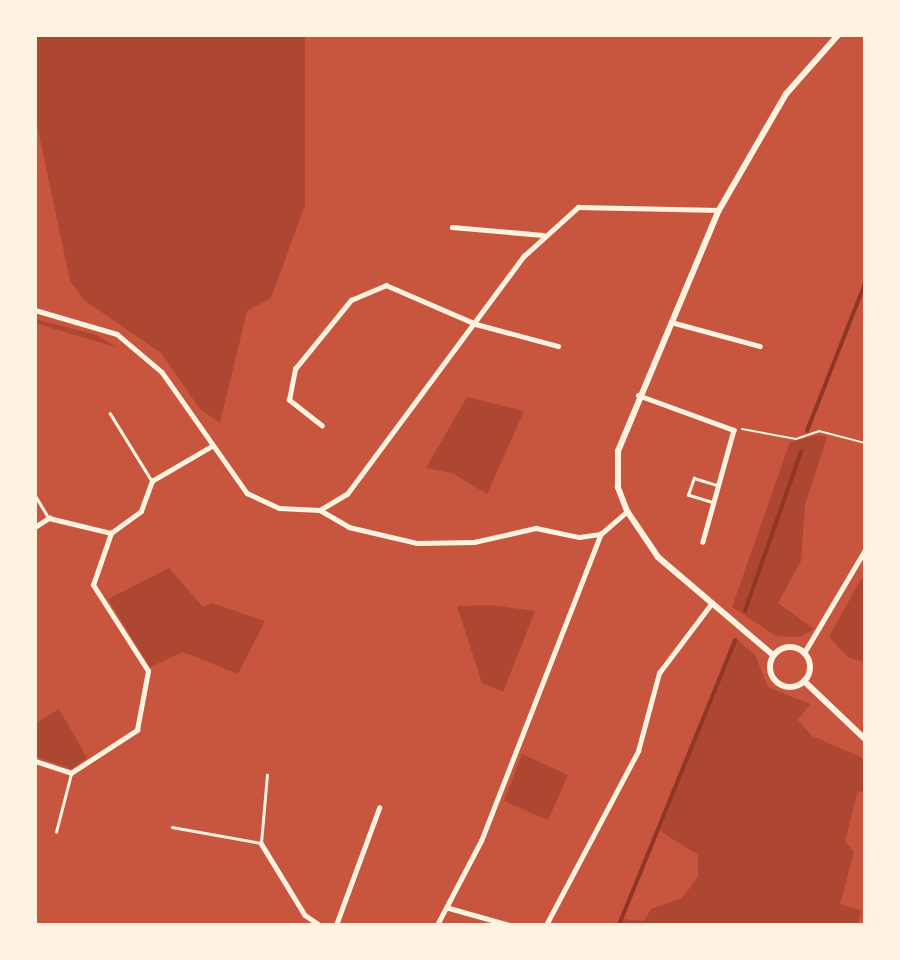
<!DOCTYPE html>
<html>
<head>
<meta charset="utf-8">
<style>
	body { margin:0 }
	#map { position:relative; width:900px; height:960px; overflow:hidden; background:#c8553d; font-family:"Titillium Web",sans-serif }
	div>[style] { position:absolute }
	.green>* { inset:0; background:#ae4732 }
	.stream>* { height:3.5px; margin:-1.75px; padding:0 1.75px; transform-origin:1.75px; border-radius:1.75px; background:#8f3625 }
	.path>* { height:2px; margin:-1px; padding:0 1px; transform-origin:1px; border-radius:1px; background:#fff3e0 }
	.service>* { height:2.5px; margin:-1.25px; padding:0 1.25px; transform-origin:1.25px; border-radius:1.25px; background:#fff3e0 }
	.minor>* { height:4.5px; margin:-2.25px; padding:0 2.25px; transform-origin:2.25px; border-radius:2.25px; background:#fff3e0 }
	.tertiary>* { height:6px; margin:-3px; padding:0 3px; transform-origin:3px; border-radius:3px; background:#fff3e0 }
	.tertiary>.ring { margin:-3px; padding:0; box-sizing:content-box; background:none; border:6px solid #fff3e0; border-radius:50% }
	span { translate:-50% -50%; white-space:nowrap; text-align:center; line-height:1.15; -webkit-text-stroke:5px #fff3e0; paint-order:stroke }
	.frame { position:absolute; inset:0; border:37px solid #fff3e0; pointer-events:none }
</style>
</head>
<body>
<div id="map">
	<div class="green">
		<i style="clip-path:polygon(35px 35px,305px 36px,305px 205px,271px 298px,247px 311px,220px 423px,200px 409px,161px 353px,84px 300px,70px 281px,35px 115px)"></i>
		<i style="clip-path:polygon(35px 319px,97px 335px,118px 348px,35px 323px)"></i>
		<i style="clip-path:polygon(467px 397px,524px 411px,487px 494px,452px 473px,426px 468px)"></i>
		<i style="clip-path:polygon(818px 435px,827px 437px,805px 505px,801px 561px,778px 603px,814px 629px,800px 637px,776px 636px,732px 607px,790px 442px)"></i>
		<i style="clip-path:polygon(169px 568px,203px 607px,212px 603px,265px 621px,238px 674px,183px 652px,150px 667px,108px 599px)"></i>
		<i style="clip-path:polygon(861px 579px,865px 579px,865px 662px,849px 658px,829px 637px)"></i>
		<i style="clip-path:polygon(492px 605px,535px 611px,503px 692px,482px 683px,457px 606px)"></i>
		<i style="clip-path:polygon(734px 637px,755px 655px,768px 687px,810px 704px,798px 720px,812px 736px,865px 759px,865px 792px,858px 791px,845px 841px,854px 852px,840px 904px,861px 910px,858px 925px,617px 925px,621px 919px,644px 921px,651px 909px,682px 898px,698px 877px,698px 855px,660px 831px)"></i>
		<i style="clip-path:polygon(59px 709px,87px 758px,71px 769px,35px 756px,35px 724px)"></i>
		<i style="clip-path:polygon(522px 754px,568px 775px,548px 820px,504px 801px)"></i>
	</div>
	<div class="stream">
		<i style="left:807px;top:431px;width:158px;rotate:-68.5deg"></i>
		<i style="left:745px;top:611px;width:169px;rotate:-70.6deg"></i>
		<i style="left:619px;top:925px;width:307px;rotate:-67.8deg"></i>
	</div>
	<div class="path">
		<i style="left:742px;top:429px;width:55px;rotate:10.5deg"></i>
		<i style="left:796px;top:439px;width:24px;rotate:-19deg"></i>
		<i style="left:819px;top:431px;width:48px;rotate:14.6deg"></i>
	</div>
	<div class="service">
		<i style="left:110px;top:413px;width:80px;rotate:58.3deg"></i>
		<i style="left:35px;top:495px;width:27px;rotate:59deg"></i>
		<i style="left:714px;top:503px;width:27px;rotate:-163deg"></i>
		<i style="left:688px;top:495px;width:18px;rotate:-71deg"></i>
		<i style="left:694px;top:478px;width:24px;rotate:17deg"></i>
		<i style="left:172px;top:827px;width:90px;rotate:10.2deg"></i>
		<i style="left:261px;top:843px;width:68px;rotate:-85deg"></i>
		<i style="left:56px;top:832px;width:60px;rotate:-75.5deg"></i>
	</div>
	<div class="minor">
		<i style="left:452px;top:227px;width:91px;rotate:5deg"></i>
		<i style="left:35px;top:310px;width:85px;rotate:16.3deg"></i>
		<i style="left:117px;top:334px;width:59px;rotate:40.2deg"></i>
		<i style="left:162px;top:372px;width:148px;rotate:54.9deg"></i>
		<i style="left:247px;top:493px;width:35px;rotate:25deg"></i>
		<i style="left:279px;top:508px;width:41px;rotate:2.8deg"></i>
		<i style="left:320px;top:510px;width:31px;rotate:-31deg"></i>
		<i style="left:347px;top:494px;width:297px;rotate:-53.4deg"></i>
		<i style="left:524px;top:256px;width:73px;rotate:-42.2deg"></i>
		<i style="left:578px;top:207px;width:141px;rotate:1.2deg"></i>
		<i style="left:671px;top:322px;width:92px;rotate:15.1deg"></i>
		<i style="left:638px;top:395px;width:102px;rotate:20deg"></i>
		<i style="left:734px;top:430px;width:116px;rotate:105.5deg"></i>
		<i style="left:322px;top:426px;width:42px;rotate:-141.8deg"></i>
		<i style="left:289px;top:400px;width:32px;rotate:-79deg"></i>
		<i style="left:295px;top:369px;width:89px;rotate:-50.9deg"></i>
		<i style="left:351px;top:300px;width:38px;rotate:-23deg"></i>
		<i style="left:386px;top:285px;width:98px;rotate:23.4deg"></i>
		<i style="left:476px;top:324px;width:85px;rotate:15deg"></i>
		<i style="left:320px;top:510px;width:34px;rotate:30deg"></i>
		<i style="left:349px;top:527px;width:70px;rotate:13.2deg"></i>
		<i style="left:417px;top:543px;width:57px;rotate:-1deg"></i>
		<i style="left:474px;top:542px;width:64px;rotate:-12.7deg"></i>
		<i style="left:536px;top:528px;width:44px;rotate:11.8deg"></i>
		<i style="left:579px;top:537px;width:22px;rotate:-8deg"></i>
		<i style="left:35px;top:527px;width:17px;rotate:-33deg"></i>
		<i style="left:49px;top:518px;width:64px;rotate:13.6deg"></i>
		<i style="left:804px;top:653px;width:120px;rotate:-59.4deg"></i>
		<i style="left:35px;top:761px;width:38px;rotate:18deg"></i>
		<i style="left:71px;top:773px;width:79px;rotate:-33.1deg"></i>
		<i style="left:137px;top:730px;width:60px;rotate:-79.4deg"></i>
		<i style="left:148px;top:671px;width:102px;rotate:-122.6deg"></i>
		<i style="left:93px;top:585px;width:55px;rotate:-70.9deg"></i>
		<i style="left:111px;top:533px;width:37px;rotate:-36deg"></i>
		<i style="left:141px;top:511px;width:32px;rotate:-70deg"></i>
		<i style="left:152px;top:481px;width:69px;rotate:-30.3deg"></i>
		<i style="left:261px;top:843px;width:84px;rotate:58.6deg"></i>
		<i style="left:305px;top:915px;width:18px;rotate:34deg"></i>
		<i style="left:449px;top:908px;width:63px;rotate:15.6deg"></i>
		<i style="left:336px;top:925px;width:125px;rotate:-69.8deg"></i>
		<i style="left:437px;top:925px;width:95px;rotate:-62.4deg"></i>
		<i style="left:481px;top:841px;width:330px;rotate:-68.7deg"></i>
		<i style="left:601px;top:534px;width:35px;rotate:-41deg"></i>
		<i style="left:546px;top:925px;width:197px;rotate:-62.1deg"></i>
		<i style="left:638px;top:751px;width:81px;rotate:-74.9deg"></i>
		<i style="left:659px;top:673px;width:88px;rotate:-52.9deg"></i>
	</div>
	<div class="tertiary">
		<i class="ring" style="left:770px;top:647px;width:34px;height:34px"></i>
		<i style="left:773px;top:655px;width:151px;rotate:-139.6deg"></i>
		<i style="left:658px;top:557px;width:55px;rotate:-124deg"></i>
		<i style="left:627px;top:511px;width:26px;rotate:-111deg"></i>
		<i style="left:618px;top:487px;width:36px;rotate:-90deg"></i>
		<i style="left:618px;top:451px;width:261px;rotate:-67.3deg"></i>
		<i style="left:719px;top:210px;width:134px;rotate:-60deg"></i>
		<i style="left:786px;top:94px;width:79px;rotate:-48.6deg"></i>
		<i style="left:804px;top:681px;width:84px;rotate:43.6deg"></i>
	</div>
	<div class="frame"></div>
</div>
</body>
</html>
